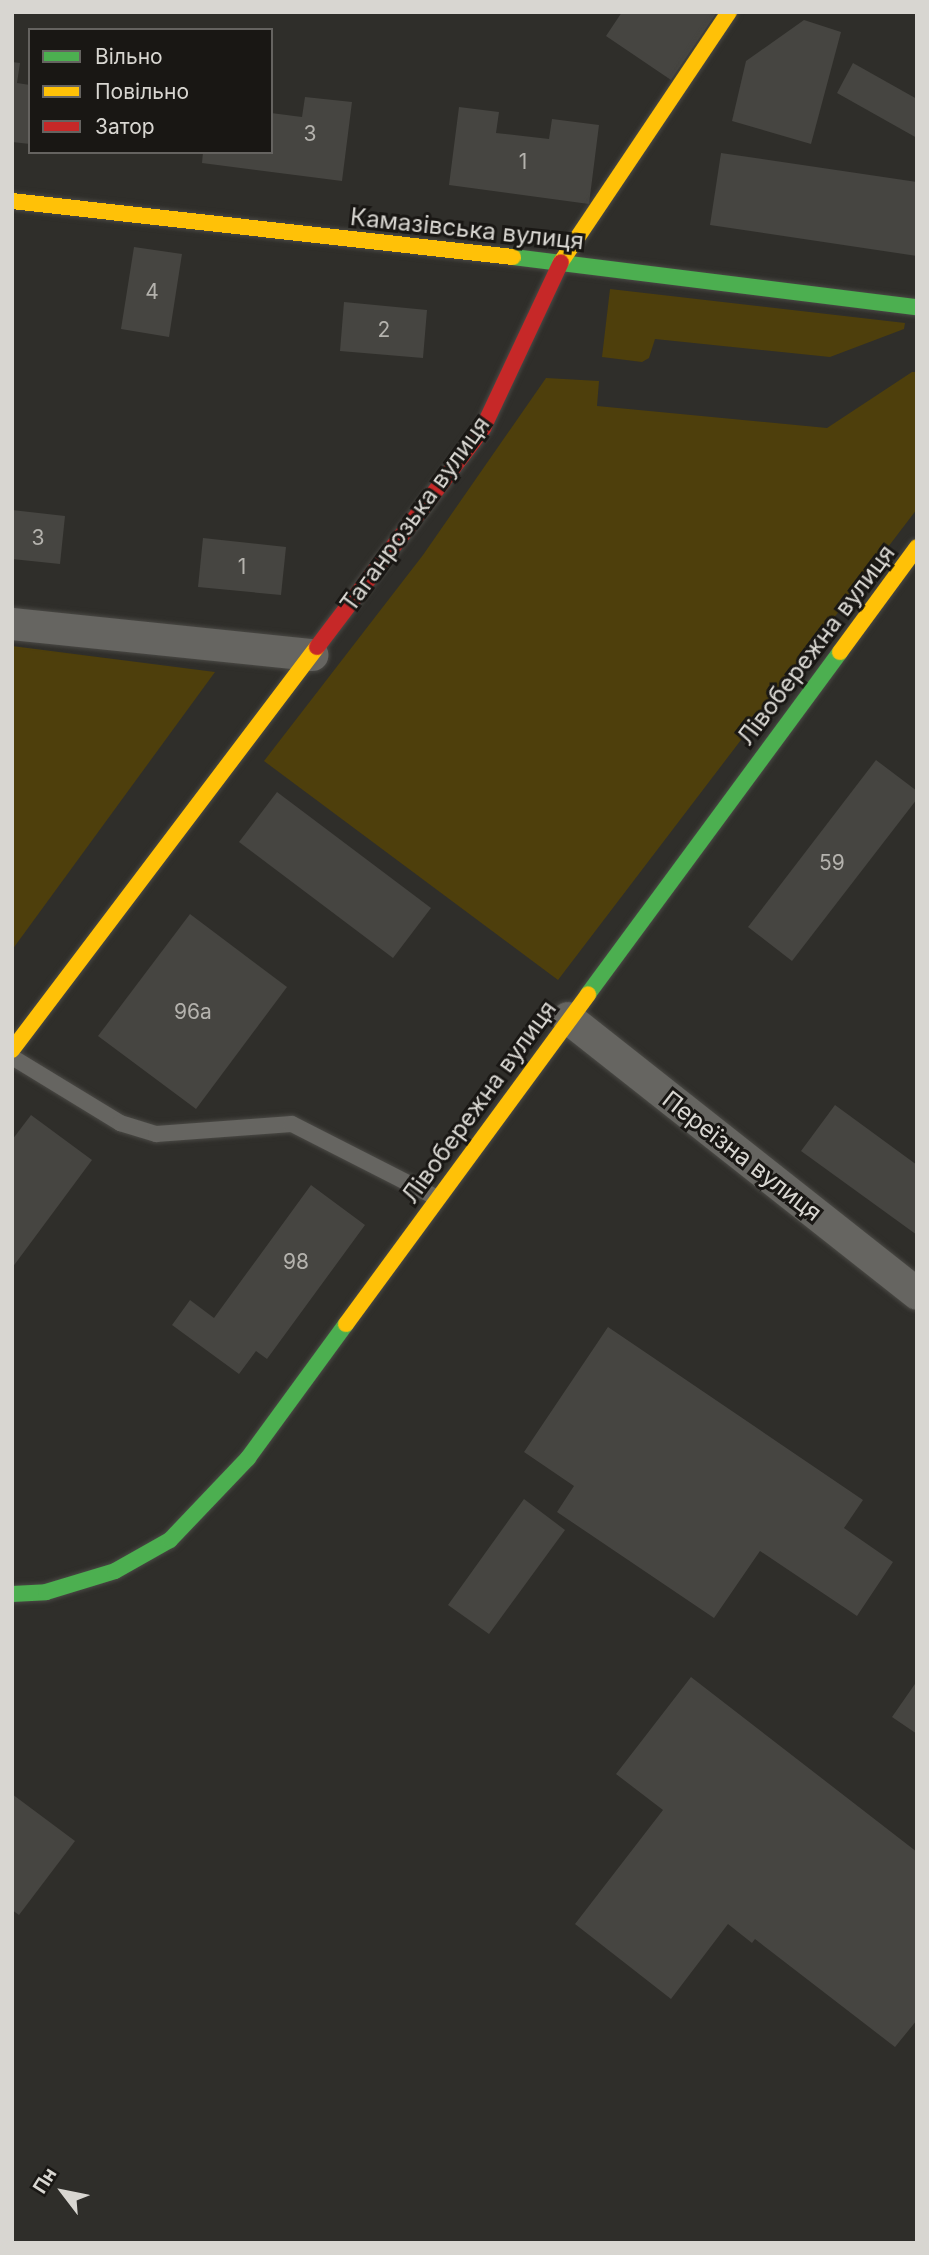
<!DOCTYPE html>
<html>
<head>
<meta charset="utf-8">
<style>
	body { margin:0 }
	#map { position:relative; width:929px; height:2255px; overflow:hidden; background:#2f2e2a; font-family:Inter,sans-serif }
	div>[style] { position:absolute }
	.green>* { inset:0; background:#4e3f0c }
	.building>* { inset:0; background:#464541 }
	.roads { filter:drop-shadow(0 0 2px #4a4945) drop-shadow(0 0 2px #4a4945) }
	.lane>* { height:16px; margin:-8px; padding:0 8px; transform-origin:8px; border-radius:8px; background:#666561 }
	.street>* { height:32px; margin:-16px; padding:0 16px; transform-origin:16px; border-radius:16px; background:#666561 }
	.fast>* { height:16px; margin:-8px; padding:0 8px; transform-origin:8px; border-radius:8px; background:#4caf50 }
	.slow>* { height:16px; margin:-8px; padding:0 8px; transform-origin:8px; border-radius:8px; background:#ffc107 }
	.jam>* { height:16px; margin:-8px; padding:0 8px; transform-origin:8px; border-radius:8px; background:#c62828 }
	span { translate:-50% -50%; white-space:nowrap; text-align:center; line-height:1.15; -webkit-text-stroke:6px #191714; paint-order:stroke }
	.number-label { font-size:21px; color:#b4b2ad }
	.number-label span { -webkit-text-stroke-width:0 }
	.street-label { font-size:24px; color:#d8d6d1 }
	.frame { position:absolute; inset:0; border:14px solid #d8d6d1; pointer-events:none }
	.legend { position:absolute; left:28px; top:28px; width:245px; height:126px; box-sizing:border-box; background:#191714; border:2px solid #656360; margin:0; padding:9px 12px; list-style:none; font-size:21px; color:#d8d6d1 }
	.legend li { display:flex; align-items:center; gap:14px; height:35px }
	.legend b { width:35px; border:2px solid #656360 }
	.north { position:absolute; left:28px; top:2157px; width:70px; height:70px; -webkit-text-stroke:5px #191714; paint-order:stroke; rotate:302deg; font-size:19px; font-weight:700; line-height:28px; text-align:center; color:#d8d6d1 }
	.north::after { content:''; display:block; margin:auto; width:24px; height:32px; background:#d8d6d1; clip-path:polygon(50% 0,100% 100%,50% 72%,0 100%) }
</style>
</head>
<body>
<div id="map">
	<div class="green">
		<i style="clip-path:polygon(610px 289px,905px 323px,904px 329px,830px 357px,655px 339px,649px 358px,642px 362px,602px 357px)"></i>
		<i style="clip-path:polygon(912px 372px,917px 372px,917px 509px,558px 980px,264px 761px,423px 555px,546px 378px,599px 381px,597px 406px,827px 428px)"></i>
		<i style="clip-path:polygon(12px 646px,215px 672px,12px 950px)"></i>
	</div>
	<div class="building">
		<i style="clip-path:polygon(622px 12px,646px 14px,717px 12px,671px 80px,606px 36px)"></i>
		<i style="clip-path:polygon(804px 20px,841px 32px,811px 144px,732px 121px,746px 61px)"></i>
		<i style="clip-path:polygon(12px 62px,20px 63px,17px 83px,30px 85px,30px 144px,12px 142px)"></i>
		<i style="clip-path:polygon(853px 63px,917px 99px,917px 138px,837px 93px)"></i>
		<i style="clip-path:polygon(305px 97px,352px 102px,342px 181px,202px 163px,203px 152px,271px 152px,271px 113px,302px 117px)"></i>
		<i style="clip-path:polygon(459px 107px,499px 112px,496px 133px,549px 139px,552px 119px,599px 125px,589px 204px,449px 185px)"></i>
		<i style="clip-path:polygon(721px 153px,917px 182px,917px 256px,710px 225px)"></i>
		<i style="clip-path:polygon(134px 247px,182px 254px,169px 337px,121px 329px)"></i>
		<i style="clip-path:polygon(344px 302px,427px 310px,423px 358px,340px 351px)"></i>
		<i style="clip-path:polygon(12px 510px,65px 516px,60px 564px,12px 559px)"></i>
		<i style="clip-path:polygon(203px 538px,286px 547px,281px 595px,198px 587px)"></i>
		<i style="clip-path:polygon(876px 760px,917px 791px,917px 799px,792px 961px,748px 927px)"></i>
		<i style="clip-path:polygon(277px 792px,431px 908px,393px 958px,239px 842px)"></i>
		<i style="clip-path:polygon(190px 914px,287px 987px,196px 1109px,98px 1036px)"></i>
		<i style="clip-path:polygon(835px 1105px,917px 1165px,917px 1235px,801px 1151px)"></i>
		<i style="clip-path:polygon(31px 1115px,92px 1160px,12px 1268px,12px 1140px)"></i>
		<i style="clip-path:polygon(311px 1185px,365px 1225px,267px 1359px,256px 1351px,239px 1374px,172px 1325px,190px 1300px,214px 1318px)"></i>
		<i style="clip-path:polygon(608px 1327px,863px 1500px,844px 1528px,893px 1562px,857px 1616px,760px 1551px,714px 1618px,557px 1512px,574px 1486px,524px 1452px)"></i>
		<i style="clip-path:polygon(524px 1499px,565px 1530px,489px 1634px,448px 1605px)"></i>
		<i style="clip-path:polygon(691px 1677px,917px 1852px,917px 2020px,895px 2047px,755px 1939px,752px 1943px,728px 1924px,671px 1999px,575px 1924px,663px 1810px,616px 1774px)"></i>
		<i style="clip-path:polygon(917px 1681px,917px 1734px,892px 1717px)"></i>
		<i style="clip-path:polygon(12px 1794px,75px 1841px,19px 1915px,12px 1910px)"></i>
	</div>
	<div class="roads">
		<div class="lane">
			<i style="left:12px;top:1057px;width:127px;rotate:31.4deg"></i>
			<i style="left:120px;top:1123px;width:38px;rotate:17deg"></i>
			<i style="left:156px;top:1134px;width:136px;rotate:-4.2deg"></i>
			<i style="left:292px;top:1124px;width:163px;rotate:27deg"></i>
		</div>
		<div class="street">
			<i style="left:12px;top:624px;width:302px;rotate:5.9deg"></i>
			<i style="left:568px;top:1018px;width:445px;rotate:38.3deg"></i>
		</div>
		<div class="fast">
			<i style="left:513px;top:257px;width:407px;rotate:7.1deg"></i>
			<i style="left:588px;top:994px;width:425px;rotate:-53.6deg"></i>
			<i style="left:12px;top:1594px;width:34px;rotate:-3deg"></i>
			<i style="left:46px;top:1592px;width:72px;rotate:-16.9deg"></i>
			<i style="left:115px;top:1571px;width:63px;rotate:-29.4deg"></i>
			<i style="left:170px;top:1540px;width:113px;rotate:-46.4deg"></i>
			<i style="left:248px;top:1458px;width:166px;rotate:-53.8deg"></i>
		</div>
		<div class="slow">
			<i style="left:12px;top:201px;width:504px;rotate:6.38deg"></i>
			<i style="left:561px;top:262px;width:301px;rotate:-56.1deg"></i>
			<i style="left:840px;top:652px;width:130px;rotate:-53.7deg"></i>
			<i style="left:12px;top:1050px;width:505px;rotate:-52.88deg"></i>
			<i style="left:346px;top:1324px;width:409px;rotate:-53.7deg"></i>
		</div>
		<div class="jam">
			<i style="left:317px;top:647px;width:275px;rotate:-52.8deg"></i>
			<i style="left:483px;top:428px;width:183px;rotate:-64.8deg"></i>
		</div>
	</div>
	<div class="number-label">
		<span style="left:310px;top:134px">3</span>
		<span style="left:523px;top:162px">1</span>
		<span style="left:152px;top:292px">4</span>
		<span style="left:384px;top:330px">2</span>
		<span style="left:38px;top:538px">3</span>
		<span style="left:242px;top:567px">1</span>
		<span style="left:832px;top:863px">59</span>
		<span style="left:193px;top:1012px">96a</span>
		<span style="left:296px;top:1262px">98</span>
	</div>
	<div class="street-label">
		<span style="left:467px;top:229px;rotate:6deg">Камазівська вулиця</span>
		<span style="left:415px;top:514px;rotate:-54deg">Таганрозька вулиця</span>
		<span style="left:816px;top:645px;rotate:-53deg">Лівобережна вулиця</span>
		<span style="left:479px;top:1102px;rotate:-54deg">Лівобережна вулиця</span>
		<span style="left:742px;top:1156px;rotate:38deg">Переїзна вулиця</span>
	</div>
	<div class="frame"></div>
	<ul class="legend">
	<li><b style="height:9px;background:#4caf50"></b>Вільно</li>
	<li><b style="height:9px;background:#ffc107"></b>Повільно</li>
	<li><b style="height:9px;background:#c62828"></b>Затор</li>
	</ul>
	<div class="north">Пн</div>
</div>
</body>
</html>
